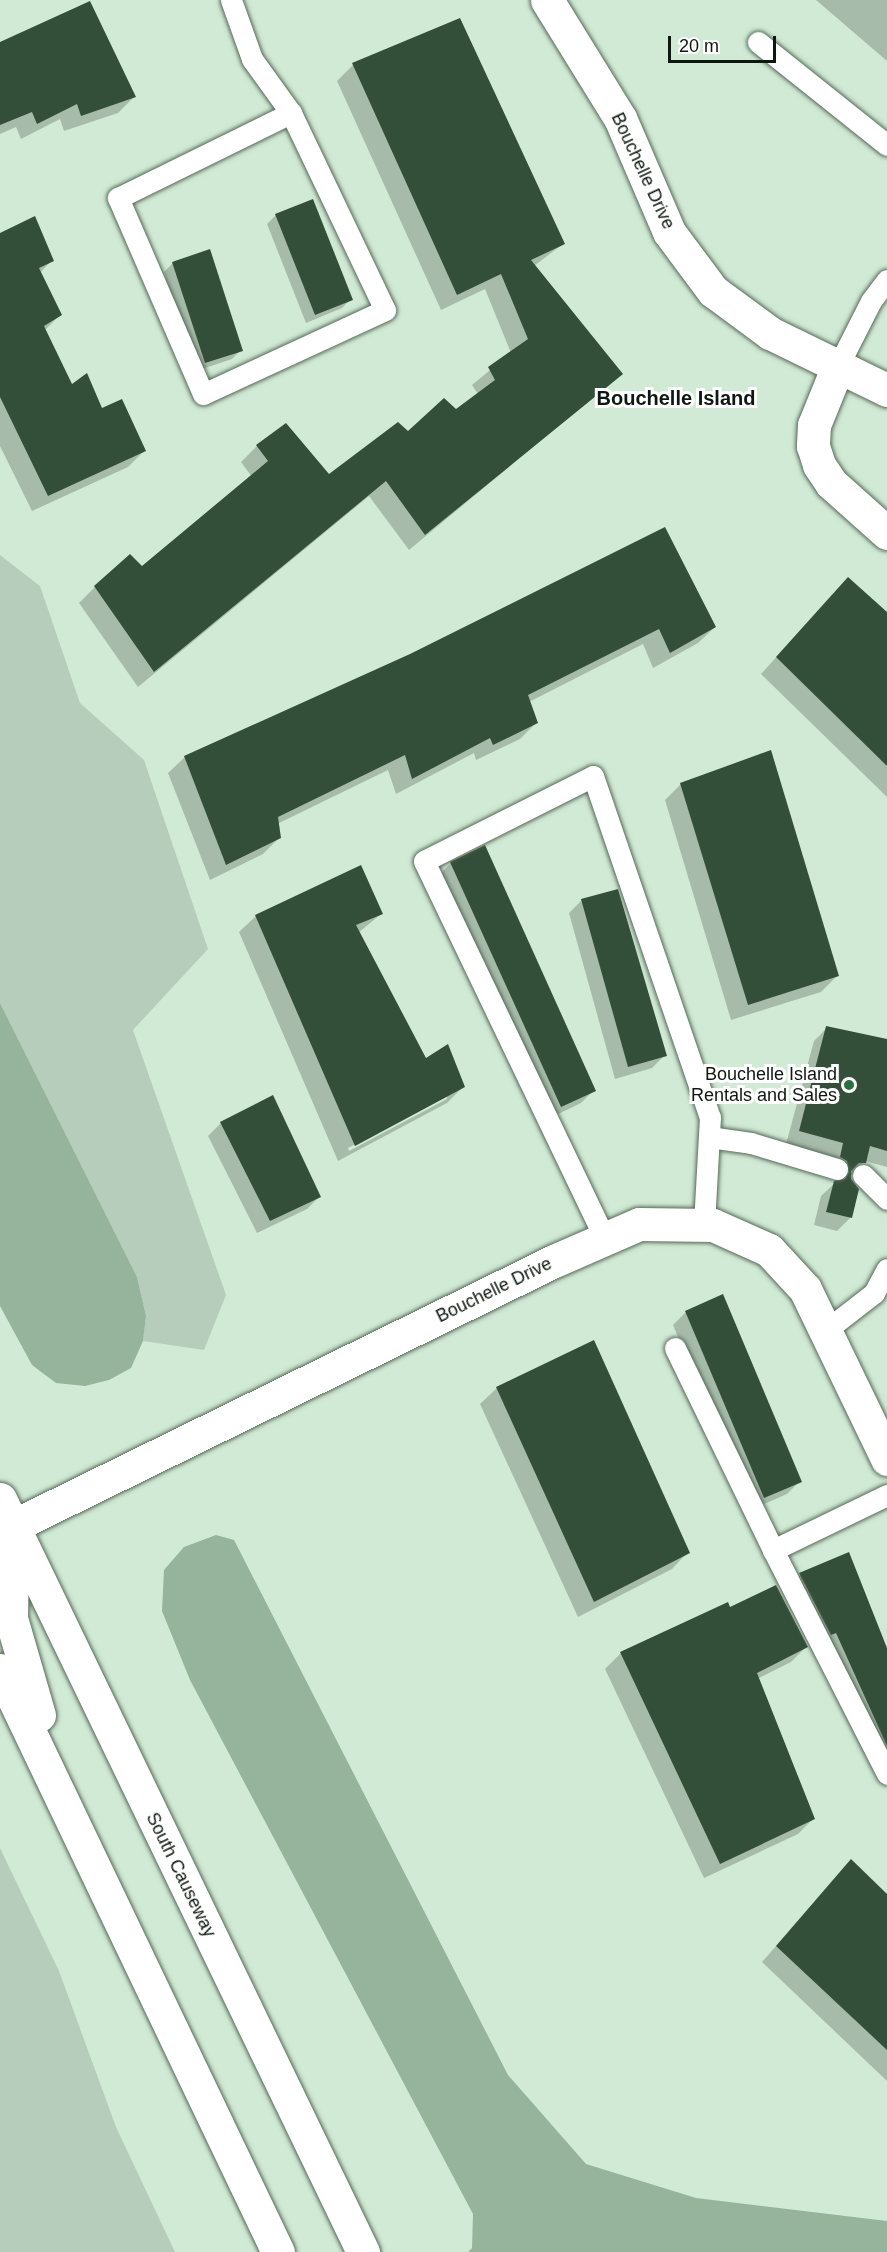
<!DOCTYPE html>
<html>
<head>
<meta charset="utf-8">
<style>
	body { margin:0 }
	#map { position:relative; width:887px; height:2252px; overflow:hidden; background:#d1ead5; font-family:Arial,sans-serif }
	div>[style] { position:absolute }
	.green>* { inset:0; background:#b6cdbb }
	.water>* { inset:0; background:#95b49b }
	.shadow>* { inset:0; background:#0003 }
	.building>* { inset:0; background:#334e39 }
	.roads { filter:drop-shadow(0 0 2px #536957) drop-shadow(0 0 2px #536957) }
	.lane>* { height:21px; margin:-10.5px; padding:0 10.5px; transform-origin:10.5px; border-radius:10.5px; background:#fff }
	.street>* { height:33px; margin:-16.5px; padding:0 16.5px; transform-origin:16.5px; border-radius:16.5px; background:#fff }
	.secondary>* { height:33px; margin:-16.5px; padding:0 16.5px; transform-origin:16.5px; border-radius:16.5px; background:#fff }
	.dots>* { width:16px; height:16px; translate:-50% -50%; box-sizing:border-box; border:3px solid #fff; border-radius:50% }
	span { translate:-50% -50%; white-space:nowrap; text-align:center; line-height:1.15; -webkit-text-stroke:6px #fff; paint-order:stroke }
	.street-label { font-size:18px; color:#0e1710 }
	.poi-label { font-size:18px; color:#0e1710 }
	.right { translate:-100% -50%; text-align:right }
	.neighbourhood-label { font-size:20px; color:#0e1710; font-weight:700 }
	.scale { position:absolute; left:668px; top:36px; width:108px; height:27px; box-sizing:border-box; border:3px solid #0e1710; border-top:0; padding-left:8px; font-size:18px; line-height:21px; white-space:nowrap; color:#0e1710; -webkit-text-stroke:4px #fff; paint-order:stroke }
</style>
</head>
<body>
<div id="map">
	<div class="green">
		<i style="clip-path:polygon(0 555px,40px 586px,80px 703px,144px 760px,208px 949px,133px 1030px,226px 1295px,204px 1350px,143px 1341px,146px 1316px,137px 1277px,0 1003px)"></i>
		<i style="clip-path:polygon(0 1848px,59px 1971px,116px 2127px,175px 2252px,0 2252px)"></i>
	</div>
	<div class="water">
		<i style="clip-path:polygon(0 1003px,137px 1277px,146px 1316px,143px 1341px,131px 1368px,109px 1380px,85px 1386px,56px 1383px,32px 1365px,0 1306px)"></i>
		<i style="clip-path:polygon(216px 1535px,234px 1540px,508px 2075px,586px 2164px,696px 2198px,887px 2221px,887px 2252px,468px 2252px,472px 2248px,473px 2214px,190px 1680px,162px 1611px,164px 1570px,184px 1547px)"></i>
	</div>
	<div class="shadow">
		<i style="clip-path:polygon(816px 0,887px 0,887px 61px)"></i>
		<i style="clip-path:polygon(0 44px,134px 97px,118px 113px,64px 131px,60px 119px,21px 139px,16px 127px,0 134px)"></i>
		<i style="clip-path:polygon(353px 65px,563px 244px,534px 266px,621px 374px,409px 550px,369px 496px,138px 687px,79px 603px,95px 587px,142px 568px,252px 477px,241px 462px,257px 446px,329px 476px,456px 411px,478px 394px,472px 385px,511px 353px,485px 289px,441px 310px,337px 81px)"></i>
		<i style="clip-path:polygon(276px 215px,351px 299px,342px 308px,306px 323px,267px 224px)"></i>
		<i style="clip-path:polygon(0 235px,52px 260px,40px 273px,60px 315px,45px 330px,72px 386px,144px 451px,128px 467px,32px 511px,0 446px)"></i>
		<i style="clip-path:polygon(173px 263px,241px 350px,232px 359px,196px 371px,164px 272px)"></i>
		<i style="clip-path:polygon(665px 529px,715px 627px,698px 643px,653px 668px,643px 644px,529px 702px,536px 723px,520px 739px,476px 760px,474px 753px,396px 794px,388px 770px,277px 824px,280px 837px,263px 854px,210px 880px,168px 773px,185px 757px,411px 656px)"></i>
		<i style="clip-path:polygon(832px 595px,887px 614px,887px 797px,761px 674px)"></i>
		<i style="clip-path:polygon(681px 784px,837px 976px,821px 992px,731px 1020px,665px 800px)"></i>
		<i style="clip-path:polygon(451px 863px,594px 1090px,581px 1103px,548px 1119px,438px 876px)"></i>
		<i style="clip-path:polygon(582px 900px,665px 1055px,652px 1068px,615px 1079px,569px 913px)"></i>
		<i style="clip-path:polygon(evenodd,381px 914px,358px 933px,426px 1060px,463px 1087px,447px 1103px,338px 1161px,239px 932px,256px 916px,381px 914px,447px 1095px,447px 1099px,349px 1151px,348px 1148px,447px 1095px)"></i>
		<i style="clip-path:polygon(827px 1028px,887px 1041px,887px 1167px,865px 1161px,851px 1176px,858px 1189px,850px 1218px,837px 1231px,814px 1225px,821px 1196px,836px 1182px,834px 1174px,828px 1170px,831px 1156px,786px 1144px,814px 1041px)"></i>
		<i style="clip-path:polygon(221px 1123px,320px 1196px,307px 1209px,257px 1233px,208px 1136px)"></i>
		<i style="clip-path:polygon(686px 1312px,800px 1481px,787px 1494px,751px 1510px,673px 1325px)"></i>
		<i style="clip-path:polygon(497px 1388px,688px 1552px,672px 1569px,578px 1617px,480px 1404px)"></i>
		<i style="clip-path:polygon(800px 1575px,887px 1652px,886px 1791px,886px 1782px,787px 1588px)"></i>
		<i style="clip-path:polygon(727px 1604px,729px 1609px,806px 1647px,791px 1662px,757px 1679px,814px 1818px,798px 1834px,704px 1878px,605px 1669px,621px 1653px)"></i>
		<i style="clip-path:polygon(851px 1861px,887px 1897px,887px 2081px,762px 1962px)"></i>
	</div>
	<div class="building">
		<i style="clip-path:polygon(90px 1px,136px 97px,81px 116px,77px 104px,37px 124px,32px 112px,0 125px,0 42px)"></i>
		<i style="clip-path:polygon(460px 18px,565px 244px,531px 260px,623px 374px,425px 535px,386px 481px,154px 672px,94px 586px,130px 554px,142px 566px,268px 461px,256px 445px,286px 423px,329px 474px,398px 422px,408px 431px,444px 398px,456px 409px,495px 380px,488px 367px,528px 339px,501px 274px,457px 295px,352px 63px)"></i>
		<i style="clip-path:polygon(313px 199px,353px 300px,315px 315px,275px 214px)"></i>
		<i style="clip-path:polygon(35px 216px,54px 261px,39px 268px,62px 315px,44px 326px,72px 384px,87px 373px,102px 408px,122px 399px,146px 451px,48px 496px,0 397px,0 233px)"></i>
		<i style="clip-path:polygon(210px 249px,243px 351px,205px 363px,172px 262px)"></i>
		<i style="clip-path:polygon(665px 527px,716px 627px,670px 653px,659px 629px,528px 695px,538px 723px,493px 745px,490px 738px,412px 779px,405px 755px,278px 817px,281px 838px,226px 865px,184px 756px,410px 654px)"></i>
		<i style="clip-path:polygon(848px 577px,887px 612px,887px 766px,776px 657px)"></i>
		<i style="clip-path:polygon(771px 750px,839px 976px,748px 1005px,680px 783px)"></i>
		<i style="clip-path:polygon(485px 845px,596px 1091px,561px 1107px,450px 862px)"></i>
		<i style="clip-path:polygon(361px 865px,383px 914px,356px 925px,426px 1058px,448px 1044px,465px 1087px,355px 1146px,255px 915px)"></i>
		<i style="clip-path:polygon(618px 889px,667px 1056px,628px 1067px,581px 899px)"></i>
		<i style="clip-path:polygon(826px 1026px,887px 1039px,887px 1151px,870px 1146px,866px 1163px,859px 1163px,851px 1171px,851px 1179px,859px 1189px,852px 1218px,826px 1212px,834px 1181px,845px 1179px,849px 1172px,847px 1161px,840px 1157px,843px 1143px,799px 1131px)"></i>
		<i style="clip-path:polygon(273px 1095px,321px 1197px,270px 1221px,220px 1122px)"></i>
		<i style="clip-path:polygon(723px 1294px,802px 1482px,764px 1498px,685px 1311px)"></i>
		<i style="clip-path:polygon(594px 1340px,690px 1553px,594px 1602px,496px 1387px)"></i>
		<i style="clip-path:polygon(849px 1552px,887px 1648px,887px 1746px,836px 1633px,831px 1635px,799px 1573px)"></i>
		<i style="clip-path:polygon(776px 1585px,808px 1647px,757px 1673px,815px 1819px,720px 1864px,620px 1652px,728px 1602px,730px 1607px)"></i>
		<i style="clip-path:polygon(851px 1859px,887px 1894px,887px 2050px,776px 1946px)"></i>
	</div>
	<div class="roads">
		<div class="lane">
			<i style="left:231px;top:0;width:63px;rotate:70.4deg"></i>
			<i style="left:252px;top:59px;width:67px;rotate:54.2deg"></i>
			<i style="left:291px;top:113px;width:218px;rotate:64.5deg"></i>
			<i style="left:385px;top:310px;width:200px;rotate:155.2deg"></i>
			<i style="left:203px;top:394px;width:214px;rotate:-113.4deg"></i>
			<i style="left:118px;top:198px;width:193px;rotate:-26.2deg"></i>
			<i style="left:758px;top:42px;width:165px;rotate:38.6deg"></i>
			<i style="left:838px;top:366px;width:73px;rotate:-63.1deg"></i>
			<i style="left:871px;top:301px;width:26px;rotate:-53deg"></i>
			<i style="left:709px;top:1137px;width:42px;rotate:8.1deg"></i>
			<i style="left:751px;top:1143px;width:90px;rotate:16.8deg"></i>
			<i style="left:863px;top:1175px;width:34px;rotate:45deg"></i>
			<i style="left:605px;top:1239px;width:419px;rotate:-115.6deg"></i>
			<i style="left:424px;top:861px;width:189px;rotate:-26.7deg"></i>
			<i style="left:593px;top:776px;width:361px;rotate:71.1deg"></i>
			<i style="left:710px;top:1117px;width:107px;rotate:93.2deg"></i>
			<i style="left:825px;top:1331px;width:62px;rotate:-37.8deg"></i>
			<i style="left:874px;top:1293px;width:27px;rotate:-62deg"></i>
			<i style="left:675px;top:1348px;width:225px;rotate:64.1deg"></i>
			<i style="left:887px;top:1495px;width:127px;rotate:154.2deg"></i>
			<i style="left:773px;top:1550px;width:251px;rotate:63deg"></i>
		</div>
		<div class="street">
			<i style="left:547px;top:0;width:139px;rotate:58.3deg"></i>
			<i style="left:620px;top:118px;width:124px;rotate:66.7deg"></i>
			<i style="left:669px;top:232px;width:74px;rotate:53.3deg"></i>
			<i style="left:713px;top:291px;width:71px;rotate:36.4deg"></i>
			<i style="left:770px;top:333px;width:130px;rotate:26deg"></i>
			<i style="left:838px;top:366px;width:64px;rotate:112.1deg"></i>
			<i style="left:814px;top:425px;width:21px;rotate:93deg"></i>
			<i style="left:813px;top:446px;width:20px;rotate:72deg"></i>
			<i style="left:819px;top:465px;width:22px;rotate:56deg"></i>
			<i style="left:831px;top:483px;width:75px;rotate:41.8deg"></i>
			<i style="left:13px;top:1526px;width:602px;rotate:-26.1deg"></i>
			<i style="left:554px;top:1261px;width:93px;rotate:-23.5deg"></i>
			<i style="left:639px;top:1224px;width:74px;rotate:0.8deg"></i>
			<i style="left:713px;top:1225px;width:61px;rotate:24.1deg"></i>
			<i style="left:769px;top:1250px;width:53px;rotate:47.3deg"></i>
			<i style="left:805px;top:1289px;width:189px;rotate:64.2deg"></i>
		</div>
		<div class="secondary">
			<i style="left:0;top:1499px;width:836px;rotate:64.26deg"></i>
			<i style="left:13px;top:1528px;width:90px;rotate:91.3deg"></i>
			<i style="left:11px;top:1618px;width:101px;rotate:73.9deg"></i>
			<i style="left:0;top:1670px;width:645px;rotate:64.47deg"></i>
		</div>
	</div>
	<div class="dots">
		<i style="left:849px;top:1085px;background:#27713f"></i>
	</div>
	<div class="street-label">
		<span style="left:643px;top:171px;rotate:65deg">Bouchelle Drive</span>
		<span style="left:494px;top:1290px;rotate:-26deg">Bouchelle Drive</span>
		<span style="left:181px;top:1875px;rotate:64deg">South Causeway</span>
	</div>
	<div class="poi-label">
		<span class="right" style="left:837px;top:1085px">Bouchelle Island<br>Rentals and Sales</span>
	</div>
	<div class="neighbourhood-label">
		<span style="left:676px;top:398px">Bouchelle Island</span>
	</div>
	<div class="scale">20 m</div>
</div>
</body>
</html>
